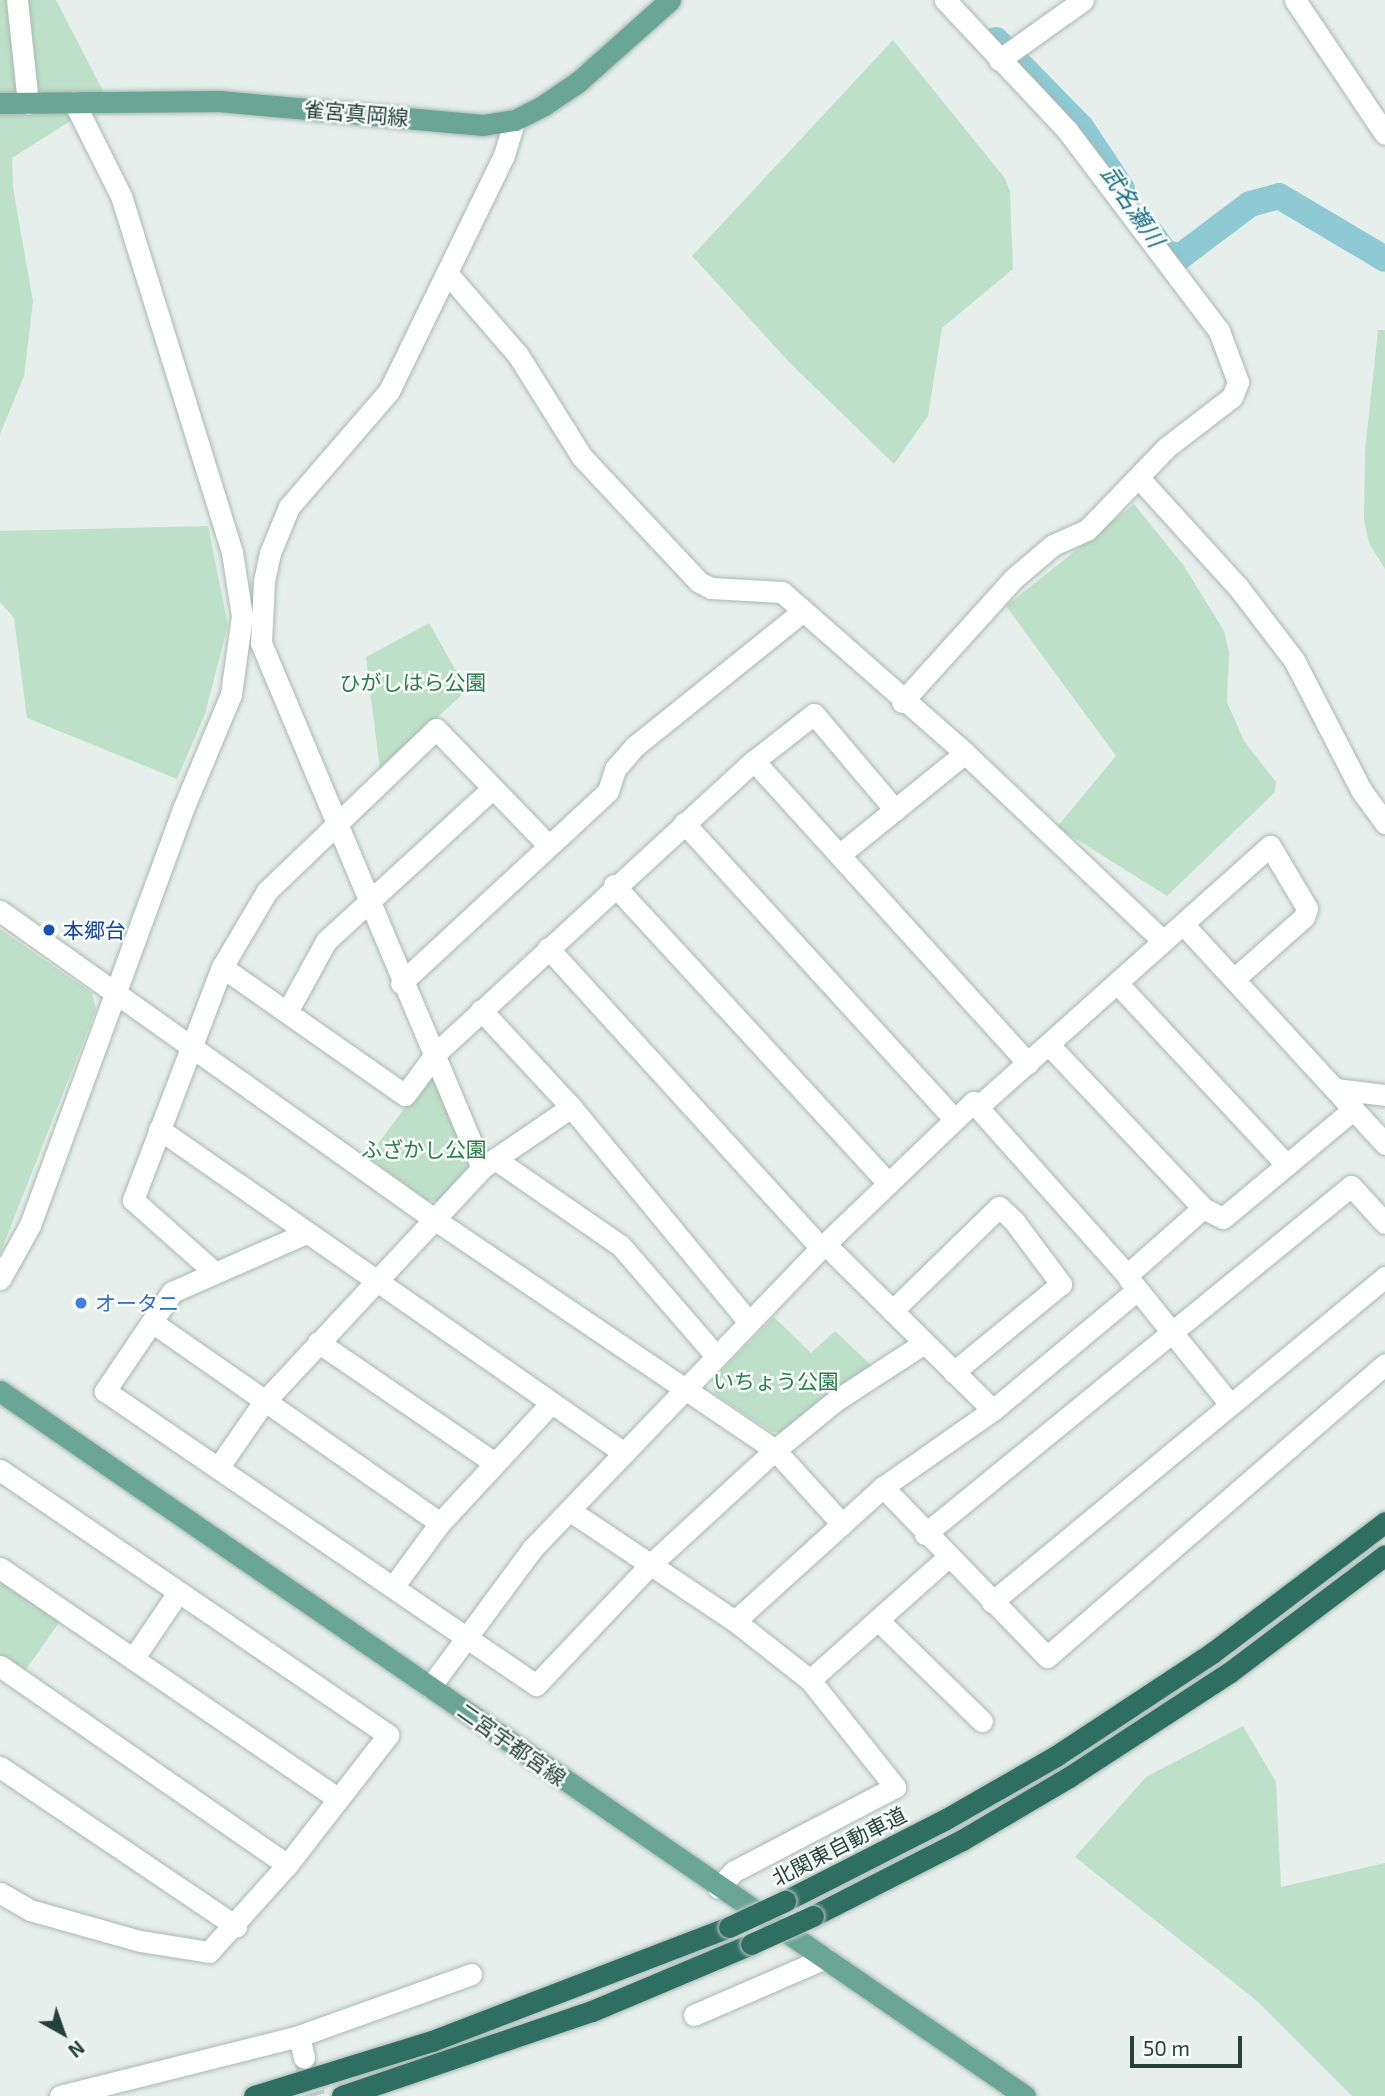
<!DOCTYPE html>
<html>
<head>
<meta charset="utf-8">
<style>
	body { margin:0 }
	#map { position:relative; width:1385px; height:2096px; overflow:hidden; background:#e6efeb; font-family:"Exo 2","Noto Sans JP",sans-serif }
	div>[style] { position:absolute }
	.green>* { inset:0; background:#bfe0c8 }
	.river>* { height:26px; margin:-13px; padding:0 13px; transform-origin:13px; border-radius:13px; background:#8ec9d4 }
	.minor-tunnel>* { height:21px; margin-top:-10.5px; transform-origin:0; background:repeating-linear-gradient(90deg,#bfccc8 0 21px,transparent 0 31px) }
	.roads { filter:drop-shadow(0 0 2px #a8b8b2) drop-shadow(0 0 2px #a8b8b2) }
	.minor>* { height:21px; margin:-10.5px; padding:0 10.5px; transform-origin:10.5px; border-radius:10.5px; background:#fff }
	.major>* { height:21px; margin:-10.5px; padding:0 10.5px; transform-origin:10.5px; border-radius:10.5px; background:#6aa596 }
	.highway>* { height:21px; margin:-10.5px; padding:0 10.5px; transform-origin:10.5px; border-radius:10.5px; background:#2f6f62 }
	.bridges { filter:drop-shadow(0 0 2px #c2cac8) drop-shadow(0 0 2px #c2cac8) }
	.highway-bridge>* { height:21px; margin:-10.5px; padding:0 10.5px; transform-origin:10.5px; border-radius:10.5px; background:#2f6f62 }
	.dots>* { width:19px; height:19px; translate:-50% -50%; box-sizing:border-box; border:4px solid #f7fbf9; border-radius:50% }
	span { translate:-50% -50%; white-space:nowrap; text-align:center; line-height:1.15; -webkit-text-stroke:5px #f7fbf9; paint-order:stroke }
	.street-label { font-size:21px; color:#24423a }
	.park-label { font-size:21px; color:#2d7a4b }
	.transit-label { font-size:21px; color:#164399 }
	.left { translate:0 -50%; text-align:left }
	.shop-label { font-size:21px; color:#366cbe }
	.water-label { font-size:23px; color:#1c6f80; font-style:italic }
	.north { position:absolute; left:28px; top:1998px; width:70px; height:70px; -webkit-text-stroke:5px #f7fbf9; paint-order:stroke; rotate:140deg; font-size:19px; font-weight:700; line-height:28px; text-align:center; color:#24423a }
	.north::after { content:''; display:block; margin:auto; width:24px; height:32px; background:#24423a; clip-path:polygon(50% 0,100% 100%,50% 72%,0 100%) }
	.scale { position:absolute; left:1130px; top:2036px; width:112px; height:32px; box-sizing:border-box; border:4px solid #24423a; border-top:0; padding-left:9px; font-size:21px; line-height:24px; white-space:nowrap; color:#24423a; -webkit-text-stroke:5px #f7fbf9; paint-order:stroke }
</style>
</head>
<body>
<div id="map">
	<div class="green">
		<i style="clip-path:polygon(0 0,56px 0,103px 91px,102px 101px,12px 158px,13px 188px,33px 301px,24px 376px,0 434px)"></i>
		<i style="clip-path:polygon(893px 40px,1004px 177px,1010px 191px,1013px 269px,942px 328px,928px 416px,894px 464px,790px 363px,692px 256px)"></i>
		<i style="clip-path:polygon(1378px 330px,1385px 330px,1385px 569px,1369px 543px,1364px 520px,1365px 451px)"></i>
		<i style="clip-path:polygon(1134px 504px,1184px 566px,1224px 631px,1229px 652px,1227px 702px,1244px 741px,1276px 782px,1275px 792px,1167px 896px,1057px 827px,1116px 756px,1006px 606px)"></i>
		<i style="clip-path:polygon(208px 526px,228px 625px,205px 714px,177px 779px,27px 718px,14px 618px,0 602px,0 531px)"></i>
		<i style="clip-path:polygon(429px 623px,467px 690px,380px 771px,366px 657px)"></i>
		<i style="clip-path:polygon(0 929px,92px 993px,96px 1009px,0 1254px)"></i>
		<i style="clip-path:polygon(437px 1073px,470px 1155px,466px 1174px,440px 1202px,427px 1200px,368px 1157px,430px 1074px)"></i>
		<i style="clip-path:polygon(774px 1317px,811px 1353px,835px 1331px,874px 1368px,784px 1433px,772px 1432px,715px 1394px,712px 1380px)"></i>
		<i style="clip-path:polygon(0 1578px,61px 1620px,22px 1675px,0 1660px)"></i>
		<i style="clip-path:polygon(1243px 1726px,1276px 1782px,1281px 1887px,1385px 1863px,1385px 2096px,1352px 2096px,1256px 2000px,1075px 1857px,1146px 1777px)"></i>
	</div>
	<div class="river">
		<i style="left:996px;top:40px;width:122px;rotate:45.7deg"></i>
		<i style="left:1081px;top:127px;width:74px;rotate:56.5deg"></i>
		<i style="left:1151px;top:233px;width:24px;rotate:55deg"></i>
		<i style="left:1165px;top:253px;width:16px;rotate:11deg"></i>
		<i style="left:1181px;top:256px;width:86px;rotate:-37deg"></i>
		<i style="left:1250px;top:204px;width:30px;rotate:-15deg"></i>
		<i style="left:1279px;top:196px;width:123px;rotate:30.7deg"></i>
	</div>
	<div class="minor-tunnel">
		<i style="left:305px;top:2062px;width:35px;rotate:74deg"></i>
	</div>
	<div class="roads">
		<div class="minor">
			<i style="left:17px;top:0;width:104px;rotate:83.9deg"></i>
			<i style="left:1295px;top:0;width:161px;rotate:56.1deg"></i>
			<i style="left:999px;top:60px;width:103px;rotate:-35.5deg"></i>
			<i style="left:447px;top:273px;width:108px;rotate:49.1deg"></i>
			<i style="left:518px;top:355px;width:120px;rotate:57.9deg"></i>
			<i style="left:582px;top:457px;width:171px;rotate:46.9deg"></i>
			<i style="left:699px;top:582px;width:13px;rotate:27deg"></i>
			<i style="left:711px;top:588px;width:71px;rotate:3.2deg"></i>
			<i style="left:782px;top:592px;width:244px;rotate:41.3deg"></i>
			<i style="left:965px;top:753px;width:273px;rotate:43.5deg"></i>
			<i style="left:1139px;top:478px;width:147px;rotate:47.8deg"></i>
			<i style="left:1238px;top:587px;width:92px;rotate:52.5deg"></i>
			<i style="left:1294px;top:660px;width:146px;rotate:62.7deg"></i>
			<i style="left:1361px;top:790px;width:41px;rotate:54deg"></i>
			<i style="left:902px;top:702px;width:166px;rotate:-47.9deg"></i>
			<i style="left:1013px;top:579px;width:52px;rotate:-40.4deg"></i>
			<i style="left:1053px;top:545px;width:37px;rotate:-24deg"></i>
			<i style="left:1087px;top:530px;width:115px;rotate:-46.1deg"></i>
			<i style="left:1167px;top:447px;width:82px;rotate:-37.6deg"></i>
			<i style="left:1232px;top:397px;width:16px;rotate:-68deg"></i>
			<i style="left:1238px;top:382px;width:54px;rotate:-110.4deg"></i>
			<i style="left:1219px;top:331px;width:251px;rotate:-127.1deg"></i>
			<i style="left:1068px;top:131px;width:180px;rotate:-133.2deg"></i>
			<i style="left:754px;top:761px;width:76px;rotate:-38.1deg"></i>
			<i style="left:814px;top:714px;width:126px;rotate:49.8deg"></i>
			<i style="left:684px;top:823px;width:401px;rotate:47.6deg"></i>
			<i style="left:839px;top:855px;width:162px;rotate:-39deg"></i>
			<i style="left:614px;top:885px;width:405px;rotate:47.4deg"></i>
			<i style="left:0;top:911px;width:532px;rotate:35.36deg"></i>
			<i style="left:434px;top:1219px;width:412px;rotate:34.1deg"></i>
			<i style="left:775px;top:1450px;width:100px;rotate:47.8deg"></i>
			<i style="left:1183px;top:924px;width:299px;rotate:47.4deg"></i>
			<i style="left:548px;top:948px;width:406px;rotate:47.7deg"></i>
			<i style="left:222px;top:967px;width:223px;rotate:35deg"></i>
			<i style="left:405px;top:1095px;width:52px;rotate:-53.6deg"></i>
			<i style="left:436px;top:1053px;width:432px;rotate:-42.6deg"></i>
			<i style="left:754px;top:761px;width:408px;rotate:47.8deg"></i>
			<i style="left:401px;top:983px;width:282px;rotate:-42.8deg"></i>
			<i style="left:608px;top:791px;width:23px;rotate:-72deg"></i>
			<i style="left:615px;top:769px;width:30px;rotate:-49deg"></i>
			<i style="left:635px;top:746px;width:216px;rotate:-38.8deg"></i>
			<i style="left:1117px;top:983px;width:249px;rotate:47deg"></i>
			<i style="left:481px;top:1010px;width:132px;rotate:47.1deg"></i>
			<i style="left:571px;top:1107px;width:279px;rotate:50.4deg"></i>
			<i style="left:287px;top:1012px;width:81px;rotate:-61.2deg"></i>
			<i style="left:326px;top:941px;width:226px;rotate:-42.5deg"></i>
			<i style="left:1049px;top:1045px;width:224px;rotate:46.6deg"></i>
			<i style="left:1335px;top:1089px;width:50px;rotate:6.8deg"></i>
			<i style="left:980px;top:1105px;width:389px;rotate:-41.8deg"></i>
			<i style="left:1270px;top:846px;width:72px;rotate:59.2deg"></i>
			<i style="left:1307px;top:908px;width:9px;rotate:108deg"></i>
			<i style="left:1304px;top:917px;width:94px;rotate:138.5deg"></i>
			<i style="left:159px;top:1129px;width:567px;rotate:34.87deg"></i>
			<i style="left:495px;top:1159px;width:153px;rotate:34.6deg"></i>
			<i style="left:621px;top:1246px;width:145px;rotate:49.2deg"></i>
			<i style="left:482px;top:1168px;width:570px;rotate:-112.83deg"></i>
			<i style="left:261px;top:643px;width:62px;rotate:-87.2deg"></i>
			<i style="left:264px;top:581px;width:29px;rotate:-78deg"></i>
			<i style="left:270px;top:553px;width:50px;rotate:-67.6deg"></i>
			<i style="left:289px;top:507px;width:153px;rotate:-49.2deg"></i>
			<i style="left:389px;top:391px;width:263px;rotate:-64deg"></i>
			<i style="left:504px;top:155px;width:37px;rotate:-73deg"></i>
			<i style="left:304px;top:1234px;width:144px;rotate:156.3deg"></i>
			<i style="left:172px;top:1292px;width:120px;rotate:124.1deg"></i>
			<i style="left:105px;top:1391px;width:522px;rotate:34.3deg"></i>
			<i style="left:536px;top:1685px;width:167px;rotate:-46.5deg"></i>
			<i style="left:651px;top:1564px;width:168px;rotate:-42.6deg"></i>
			<i style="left:775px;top:1450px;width:77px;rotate:-39.2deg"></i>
			<i style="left:835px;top:1401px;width:106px;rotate:-33.1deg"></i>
			<i style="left:825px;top:1244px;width:236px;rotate:44.7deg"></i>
			<i style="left:213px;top:1271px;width:107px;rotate:-138.4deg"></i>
			<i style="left:133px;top:1200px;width:249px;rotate:-69.1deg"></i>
			<i style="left:222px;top:967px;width:88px;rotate:-59.4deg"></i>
			<i style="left:267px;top:891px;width:234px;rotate:-43.8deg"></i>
			<i style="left:436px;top:729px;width:161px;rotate:46deg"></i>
			<i style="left:0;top:1279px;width:62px;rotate:-60.9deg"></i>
			<i style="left:30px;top:1225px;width:443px;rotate:-69.8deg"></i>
			<i style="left:183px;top:809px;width:125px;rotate:-67.3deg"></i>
			<i style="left:231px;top:694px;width:79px;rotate:-82deg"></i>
			<i style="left:242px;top:616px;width:65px;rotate:-98.9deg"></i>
			<i style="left:232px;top:552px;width:373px;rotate:-107.3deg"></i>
			<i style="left:121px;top:196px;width:105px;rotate:-116.6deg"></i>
			<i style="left:1129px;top:1279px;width:159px;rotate:51.1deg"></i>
			<i style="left:892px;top:1311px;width:149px;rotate:-44.2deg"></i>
			<i style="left:999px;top:1207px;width:21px;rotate:43deg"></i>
			<i style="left:1014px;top:1221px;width:79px;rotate:53.3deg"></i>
			<i style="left:1061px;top:1284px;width:139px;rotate:140.6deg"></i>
			<i style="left:152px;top:1322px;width:351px;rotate:34.9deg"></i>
			<i style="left:318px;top:1342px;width:212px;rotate:34.4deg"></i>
			<i style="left:218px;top:1468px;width:79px;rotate:-55.3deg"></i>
			<i style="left:263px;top:1403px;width:321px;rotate:-47deg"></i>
			<i style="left:482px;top:1168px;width:108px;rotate:-34.4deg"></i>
			<i style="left:0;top:1470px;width:470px;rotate:34.3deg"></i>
			<i style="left:388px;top:1735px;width:165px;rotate:127.8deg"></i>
			<i style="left:287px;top:1865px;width:117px;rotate:131.9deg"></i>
			<i style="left:209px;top:1952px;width:70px;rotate:-170.9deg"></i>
			<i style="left:140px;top:1941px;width:114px;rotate:-164.3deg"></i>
			<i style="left:30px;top:1910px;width:34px;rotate:-150deg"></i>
			<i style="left:883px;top:1487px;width:236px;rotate:46deg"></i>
			<i style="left:1047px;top:1657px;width:447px;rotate:-40.9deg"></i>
			<i style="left:569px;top:1510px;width:200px;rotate:33.8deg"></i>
			<i style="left:735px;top:1621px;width:95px;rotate:38.2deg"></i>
			<i style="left:810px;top:1680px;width:137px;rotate:51.5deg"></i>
			<i style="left:895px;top:1787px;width:182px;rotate:152.4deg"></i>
			<i style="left:734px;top:1871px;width:23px;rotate:133deg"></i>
			<i style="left:925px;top:1534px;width:550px;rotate:-39.25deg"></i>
			<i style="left:1351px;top:1186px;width:50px;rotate:47.4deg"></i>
			<i style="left:0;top:1568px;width:409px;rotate:34.3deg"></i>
			<i style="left:393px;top:1587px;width:79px;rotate:-53.7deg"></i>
			<i style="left:440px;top:1523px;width:163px;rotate:-47.2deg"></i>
			<i style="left:992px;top:1602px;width:510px;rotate:-39.59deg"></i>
			<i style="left:878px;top:1620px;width:145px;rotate:44.2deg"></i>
			<i style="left:735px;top:1621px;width:200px;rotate:-42.2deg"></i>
			<i style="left:883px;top:1487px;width:134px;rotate:-35deg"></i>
			<i style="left:993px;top:1410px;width:186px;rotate:-39.8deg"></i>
			<i style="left:133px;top:1659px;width:78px;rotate:-55.9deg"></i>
			<i style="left:0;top:1666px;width:349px;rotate:34.7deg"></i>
			<i style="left:810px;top:1680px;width:183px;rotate:-41.7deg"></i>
			<i style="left:430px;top:1687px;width:172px;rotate:-53.5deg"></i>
			<i style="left:532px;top:1549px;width:417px;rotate:-46.2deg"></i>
			<i style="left:821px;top:1248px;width:211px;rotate:-43.8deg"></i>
			<i style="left:973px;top:1102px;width:232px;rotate:48.3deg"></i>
			<i style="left:1127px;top:1275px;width:101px;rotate:-41.4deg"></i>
			<i style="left:1203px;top:1208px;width:22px;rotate:27deg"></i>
			<i style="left:1223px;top:1218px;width:170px;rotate:-39.8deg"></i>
			<i style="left:0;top:1767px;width:285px;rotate:34deg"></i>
			<i style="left:694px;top:2015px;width:143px;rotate:-23.5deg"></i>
			<i style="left:299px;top:2036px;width:22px;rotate:77deg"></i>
			<i style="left:60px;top:2096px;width:246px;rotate:-14.1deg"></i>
			<i style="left:299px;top:2036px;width:183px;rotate:-19.8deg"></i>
		</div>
		<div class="major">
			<i style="left:0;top:103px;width:219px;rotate:-0.5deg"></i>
			<i style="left:219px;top:101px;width:265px;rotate:5.2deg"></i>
			<i style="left:483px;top:125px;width:32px;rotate:-9deg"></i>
			<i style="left:515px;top:120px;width:33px;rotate:-27deg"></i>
			<i style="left:544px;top:105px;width:41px;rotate:-34.1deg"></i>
			<i style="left:578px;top:82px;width:123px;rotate:-41.7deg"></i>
			<i style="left:0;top:1391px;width:1244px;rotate:34.52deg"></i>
		</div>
		<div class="highway">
			<i style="left:785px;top:1901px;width:181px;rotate:-27deg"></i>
			<i style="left:946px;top:1819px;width:127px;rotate:-29.8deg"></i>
			<i style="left:1056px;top:1756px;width:187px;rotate:-33.4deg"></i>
			<i style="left:1212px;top:1653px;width:217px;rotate:-37.1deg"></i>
			<i style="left:813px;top:1916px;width:167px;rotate:-27deg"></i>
			<i style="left:962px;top:1840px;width:124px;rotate:-30.5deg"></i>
			<i style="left:1069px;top:1777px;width:192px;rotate:-33.1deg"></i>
			<i style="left:1230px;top:1672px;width:194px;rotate:-37deg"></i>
			<i style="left:254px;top:2096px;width:186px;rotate:-17.2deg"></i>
			<i style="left:432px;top:2041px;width:318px;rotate:-21deg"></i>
			<i style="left:342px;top:2096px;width:264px;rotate:-18.8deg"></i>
			<i style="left:592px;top:2011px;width:173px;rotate:-22.8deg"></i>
		</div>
	</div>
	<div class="bridges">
		<div class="highway-bridge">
			<i style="left:729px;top:1927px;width:62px;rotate:-24.9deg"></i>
			<i style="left:751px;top:1944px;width:68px;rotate:-24.3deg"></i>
		</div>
	</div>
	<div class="dots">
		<i style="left:49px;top:930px;background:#1a4fb4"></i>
		<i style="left:81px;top:1303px;background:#3f7fe0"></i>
	</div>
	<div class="street-label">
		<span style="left:356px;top:113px;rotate:5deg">雀宮真岡線</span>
		<span style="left:512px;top:1744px;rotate:35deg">二宮宇都宮線</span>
		<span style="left:839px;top:1846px;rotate:-27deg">北関東自動車道</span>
	</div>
	<div class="park-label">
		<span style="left:413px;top:682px">ひがしはら公園</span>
		<span style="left:424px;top:1149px">ふざかし公園</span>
		<span style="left:776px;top:1381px">いちょう公園</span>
	</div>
	<div class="transit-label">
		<span class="left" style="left:63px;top:930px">本郷台</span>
	</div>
	<div class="shop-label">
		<span class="left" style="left:95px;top:1303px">オータニ</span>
	</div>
	<div class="water-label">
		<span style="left:1133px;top:206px;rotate:56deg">武名瀬川</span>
	</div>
	<div class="north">N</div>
	<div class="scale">50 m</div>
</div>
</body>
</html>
